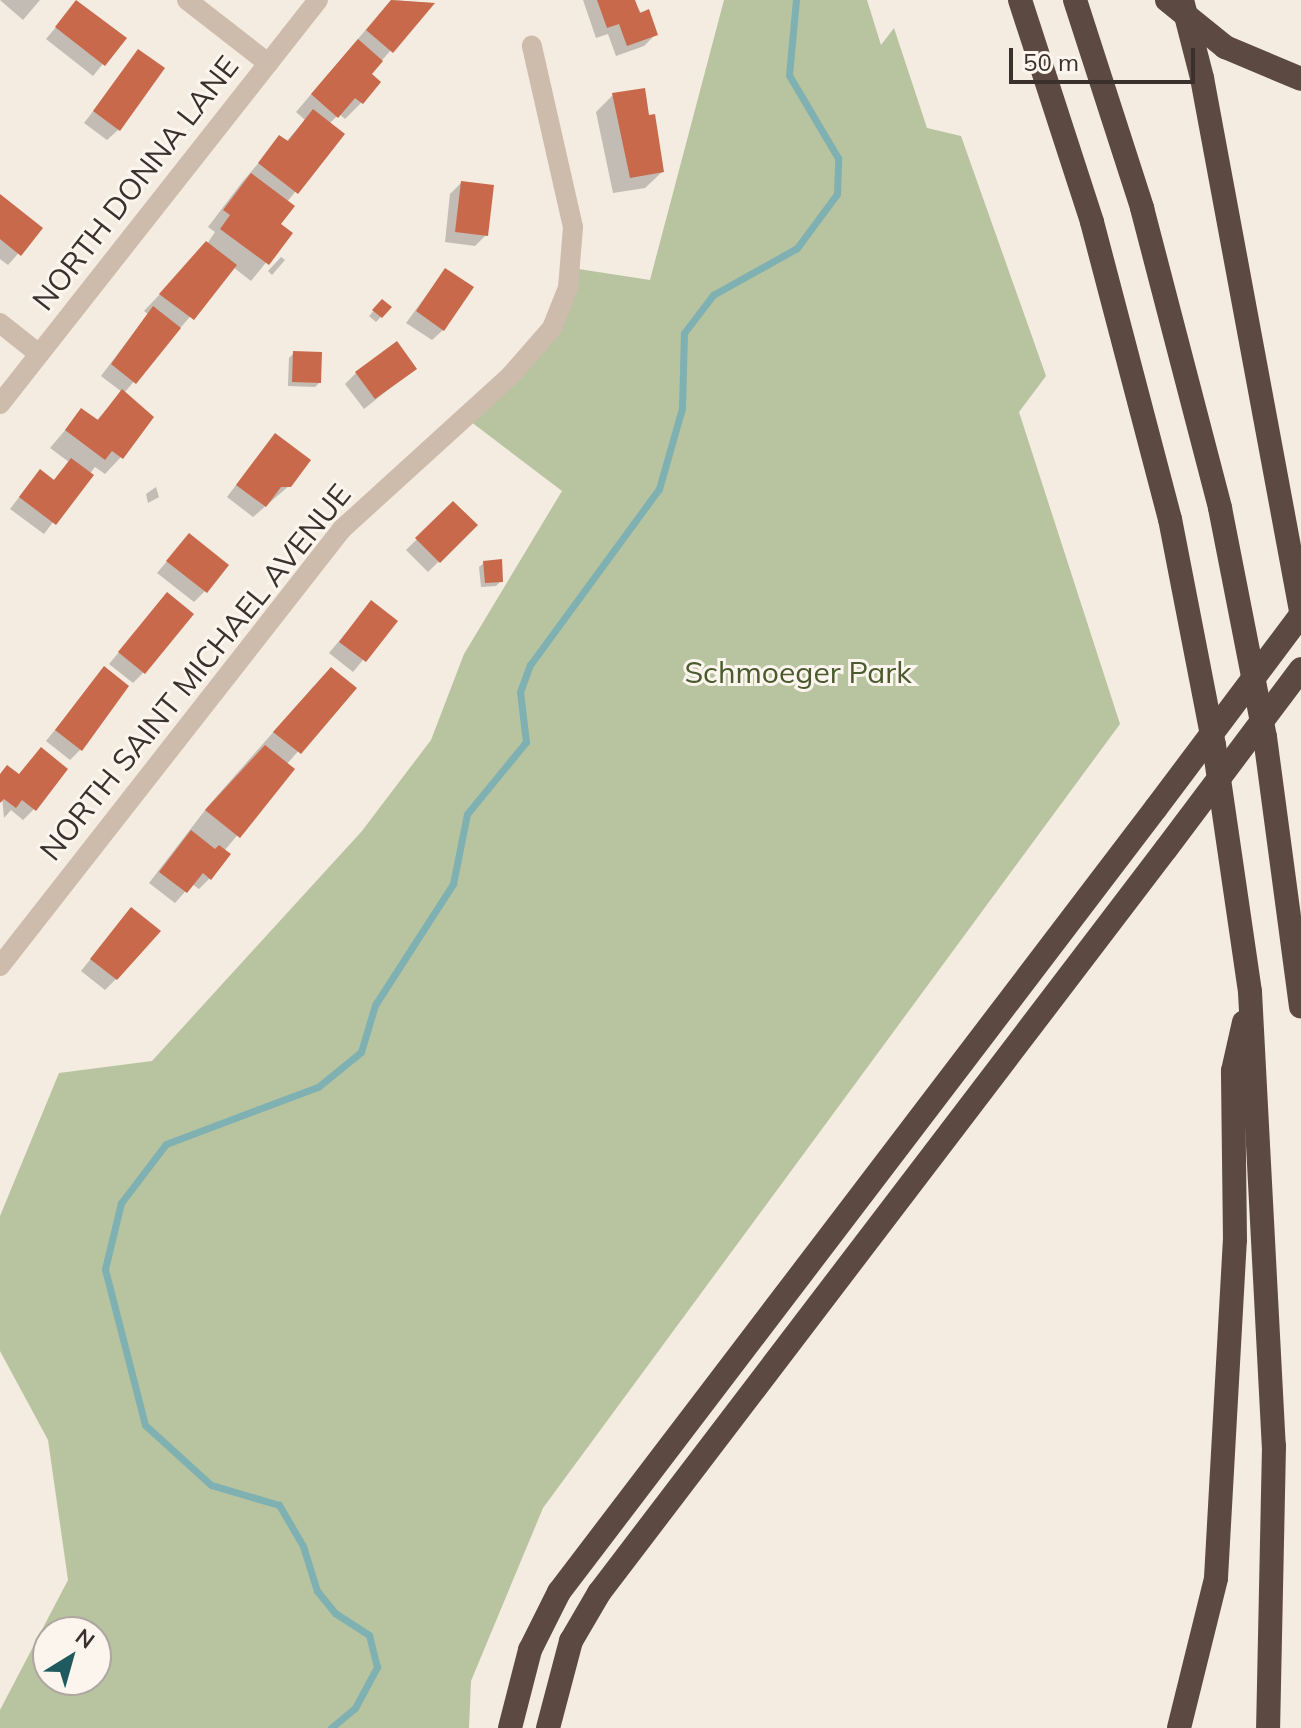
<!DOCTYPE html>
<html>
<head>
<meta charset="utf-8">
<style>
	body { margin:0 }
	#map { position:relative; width:1301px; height:1728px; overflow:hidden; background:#f4ebe1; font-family:Mulish,sans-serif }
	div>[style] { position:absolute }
	.green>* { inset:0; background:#b8c4a0 }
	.shadow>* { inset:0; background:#0003 }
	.stream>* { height:7px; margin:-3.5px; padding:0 3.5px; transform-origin:3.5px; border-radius:3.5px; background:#7fb0b2 }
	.building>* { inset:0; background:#c8694b }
	.minor>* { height:20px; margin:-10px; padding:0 10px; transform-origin:10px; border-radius:10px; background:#cdbbac }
	.motorway>* { height:24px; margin:-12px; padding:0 12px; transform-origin:12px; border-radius:12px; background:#5c4a42 }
	.motorway-bridge>* { height:24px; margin:-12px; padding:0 12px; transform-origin:12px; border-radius:12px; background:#5c4a42 }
	span { translate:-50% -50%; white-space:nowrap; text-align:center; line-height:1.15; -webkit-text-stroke:6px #fbf5ee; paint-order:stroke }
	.street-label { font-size:30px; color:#3b302b }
	.park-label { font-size:30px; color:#4a5a2e }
	.north { position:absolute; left:32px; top:1616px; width:80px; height:80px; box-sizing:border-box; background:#fbf5ee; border:2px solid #aea6a0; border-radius:50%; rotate:37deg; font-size:22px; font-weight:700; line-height:32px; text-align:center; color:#3b302b }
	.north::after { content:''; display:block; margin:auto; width:28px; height:36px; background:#1f5a5e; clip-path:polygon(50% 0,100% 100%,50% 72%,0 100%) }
	.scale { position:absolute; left:1009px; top:48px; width:186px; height:36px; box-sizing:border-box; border:4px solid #3b302b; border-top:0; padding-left:10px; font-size:24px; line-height:28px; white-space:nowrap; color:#3b302b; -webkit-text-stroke:6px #fbf5ee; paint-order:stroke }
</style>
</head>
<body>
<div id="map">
	<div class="green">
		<i style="clip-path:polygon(evenodd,724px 0,867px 0,881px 45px,894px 28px,927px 128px,961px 136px,1046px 376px,1019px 412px,1120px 724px,543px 1508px,471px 1681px,469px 1728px,0 1728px,0 1710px,68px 1580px,48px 1440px,0 1351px,0 1216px,59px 1073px,152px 1061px,362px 831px,431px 740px,464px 654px,562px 491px,466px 418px,543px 341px,572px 268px,650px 280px,724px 0,48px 1632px,96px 1632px,96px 1680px,48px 1680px,48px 1632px)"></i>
	</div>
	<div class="shadow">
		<i style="clip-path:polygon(0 0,40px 0,23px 20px)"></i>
		<i style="clip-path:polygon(391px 0,432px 3px,370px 74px,361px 103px,345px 119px,339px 114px,329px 124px,342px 134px,287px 202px,278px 224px,290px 233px,251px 281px,233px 267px,124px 393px,121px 457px,105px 474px,95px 467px,44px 534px,10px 509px,30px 483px,53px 481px,69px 462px,50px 448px,82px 410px,96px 421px,122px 392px,101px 376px,148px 314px,144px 311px,207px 244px,215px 232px,208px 227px,243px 181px,280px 138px,286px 142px,305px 120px,296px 112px)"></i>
		<i style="clip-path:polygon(583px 0,633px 0,655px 35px,644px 46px,616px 56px,608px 34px,596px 38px)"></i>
		<i style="clip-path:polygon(77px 2px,124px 38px,93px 76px,46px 39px)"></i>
		<i style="clip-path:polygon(139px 51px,118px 130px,107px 140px,84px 123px)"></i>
		<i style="clip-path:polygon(613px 95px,662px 172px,645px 188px,613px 193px,596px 112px)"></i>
		<i style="clip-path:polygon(461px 183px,486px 235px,475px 246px,445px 242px,450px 194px)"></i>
		<i style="clip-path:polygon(0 196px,40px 229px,8px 265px,0 259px)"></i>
		<i style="clip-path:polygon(281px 257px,285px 260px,272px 275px,268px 271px)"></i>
		<i style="clip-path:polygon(445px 270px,443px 330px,432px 340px,406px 323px)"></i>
		<i style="clip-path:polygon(382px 301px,389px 308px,376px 322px,369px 316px)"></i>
		<i style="clip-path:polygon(294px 353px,320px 382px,315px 387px,288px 386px,289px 358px)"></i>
		<i style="clip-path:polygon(414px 369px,364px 409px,345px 384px,356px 373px)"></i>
		<i style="clip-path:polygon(265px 447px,290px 485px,253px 517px,227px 497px)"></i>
		<i style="clip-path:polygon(156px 487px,159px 497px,148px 503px,146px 494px)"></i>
		<i style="clip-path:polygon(453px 504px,475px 526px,428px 572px,406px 550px)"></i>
		<i style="clip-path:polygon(189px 535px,205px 591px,194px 602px,157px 573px)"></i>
		<i style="clip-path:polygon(484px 563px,501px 581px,496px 586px,481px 587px,479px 567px)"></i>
		<i style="clip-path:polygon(167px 595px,144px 672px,133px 683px,109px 664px)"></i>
		<i style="clip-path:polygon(371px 603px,395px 621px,353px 672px,329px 653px)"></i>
		<i style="clip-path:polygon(104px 669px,81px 749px,70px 760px,46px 741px)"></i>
		<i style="clip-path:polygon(314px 686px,354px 688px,286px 765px,292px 770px,224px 851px,210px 878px,199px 889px,192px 884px,175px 903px,149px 883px,209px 805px)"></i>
		<i style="clip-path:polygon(41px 750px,34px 809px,23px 820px,11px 810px,4px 818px,0 775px,18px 776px)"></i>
		<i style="clip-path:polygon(131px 909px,116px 979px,105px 990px,81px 971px)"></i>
	</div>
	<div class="stream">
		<i style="left:331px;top:1728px;width:31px;rotate:-40deg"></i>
		<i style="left:355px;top:1708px;width:47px;rotate:-61.8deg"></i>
		<i style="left:377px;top:1667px;width:33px;rotate:-104deg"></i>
		<i style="left:369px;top:1635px;width:40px;rotate:-147.1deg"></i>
		<i style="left:335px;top:1613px;width:28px;rotate:-129deg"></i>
		<i style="left:317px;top:1591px;width:47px;rotate:-107.3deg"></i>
		<i style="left:303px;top:1546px;width:48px;rotate:-120.3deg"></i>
		<i style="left:279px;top:1505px;width:71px;rotate:-163.6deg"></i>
		<i style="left:211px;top:1485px;width:89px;rotate:-137.7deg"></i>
		<i style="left:145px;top:1425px;width:161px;rotate:-104.4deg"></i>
		<i style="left:105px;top:1269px;width:68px;rotate:-76.4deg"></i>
		<i style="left:121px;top:1203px;width:74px;rotate:-52.7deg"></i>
		<i style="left:166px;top:1144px;width:162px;rotate:-20.6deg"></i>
		<i style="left:318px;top:1087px;width:55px;rotate:-39.1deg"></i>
		<i style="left:361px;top:1052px;width:49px;rotate:-73.4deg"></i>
		<i style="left:375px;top:1005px;width:144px;rotate:-57.2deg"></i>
		<i style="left:453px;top:884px;width:71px;rotate:-78.7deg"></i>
		<i style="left:467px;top:814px;width:93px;rotate:-50.7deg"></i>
		<i style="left:526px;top:742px;width:50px;rotate:-96.8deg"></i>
		<i style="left:520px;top:692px;width:29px;rotate:-70deg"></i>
		<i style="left:530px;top:665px;width:218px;rotate:-53.8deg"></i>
		<i style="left:659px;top:489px;width:84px;rotate:-74.1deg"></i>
		<i style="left:682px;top:408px;width:75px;rotate:-88.5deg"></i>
		<i style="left:684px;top:333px;width:48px;rotate:-52.7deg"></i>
		<i style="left:713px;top:295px;width:96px;rotate:-29.2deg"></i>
		<i style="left:797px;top:248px;width:67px;rotate:-53.5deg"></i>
		<i style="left:837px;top:194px;width:36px;rotate:-88deg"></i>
		<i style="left:838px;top:158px;width:96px;rotate:-120.6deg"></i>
		<i style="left:789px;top:75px;width:75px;rotate:-84.7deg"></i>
	</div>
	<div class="building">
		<i style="clip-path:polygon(76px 0,127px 38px,105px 66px,55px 27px)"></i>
		<i style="clip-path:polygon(391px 0,435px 3px,393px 53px,366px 30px)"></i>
		<i style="clip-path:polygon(597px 0,635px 0,640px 13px,649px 9px,658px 35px,627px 46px,619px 24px,607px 28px)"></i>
		<i style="clip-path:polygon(358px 39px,383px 61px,372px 74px,381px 82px,363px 104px,355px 98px,338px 118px,311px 94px)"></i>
		<i style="clip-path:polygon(138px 49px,165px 68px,120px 131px,93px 111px)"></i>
		<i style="clip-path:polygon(645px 88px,649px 115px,655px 114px,664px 172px,630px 178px,612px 93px)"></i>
		<i style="clip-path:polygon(313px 109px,345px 134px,298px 194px,258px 163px,279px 135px,288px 141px)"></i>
		<i style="clip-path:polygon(251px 173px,295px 206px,281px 224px,293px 233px,269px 265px,220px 229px,230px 215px,223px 210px)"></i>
		<i style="clip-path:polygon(461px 181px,494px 185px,488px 236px,455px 232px)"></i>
		<i style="clip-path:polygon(0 194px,43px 228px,21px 256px,0 239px)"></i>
		<i style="clip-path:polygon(206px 241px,237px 265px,194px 320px,159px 294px)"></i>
		<i style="clip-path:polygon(445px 268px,474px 287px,444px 331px,416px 311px)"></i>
		<i style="clip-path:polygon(382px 299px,392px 307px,382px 318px,372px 310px)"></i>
		<i style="clip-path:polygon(153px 306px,181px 328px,136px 384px,111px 364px)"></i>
		<i style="clip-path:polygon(397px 341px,417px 369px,375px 399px,355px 372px)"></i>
		<i style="clip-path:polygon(293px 351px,322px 352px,321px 383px,292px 382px)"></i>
		<i style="clip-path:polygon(122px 389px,154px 417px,123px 459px,112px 451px,105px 460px,65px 430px,81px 408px,98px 420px)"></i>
		<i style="clip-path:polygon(275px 433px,311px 460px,291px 487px,281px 487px,266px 507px,236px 485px)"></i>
		<i style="clip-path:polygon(71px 458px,94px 475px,56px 525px,19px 497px,40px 469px,54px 480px)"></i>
		<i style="clip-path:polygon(453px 501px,478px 525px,440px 563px,415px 538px)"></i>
		<i style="clip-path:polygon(189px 533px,229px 565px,207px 593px,166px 561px)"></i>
		<i style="clip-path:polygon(502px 559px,503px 582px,485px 583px,483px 561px)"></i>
		<i style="clip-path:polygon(167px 592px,194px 614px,145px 674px,118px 652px)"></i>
		<i style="clip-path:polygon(371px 600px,398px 621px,366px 662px,339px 642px)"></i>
		<i style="clip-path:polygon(104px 666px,129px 686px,82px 751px,55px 730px)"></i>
		<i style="clip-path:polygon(331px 667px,357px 688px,301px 754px,273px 732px)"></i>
		<i style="clip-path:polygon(265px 745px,295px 769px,240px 838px,205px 810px)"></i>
		<i style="clip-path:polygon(41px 747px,68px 769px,36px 811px,22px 800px,16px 808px,4px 799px,0 803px,0 774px,7px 765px,19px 774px)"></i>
		<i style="clip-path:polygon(191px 830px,215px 849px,219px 845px,231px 854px,211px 880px,203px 873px,187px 893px,159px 872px)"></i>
		<i style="clip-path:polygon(131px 907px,161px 931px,117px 980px,90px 959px)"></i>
	</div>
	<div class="minor">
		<i style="left:187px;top:0;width:103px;rotate:37.9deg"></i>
		<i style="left:0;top:323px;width:50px;rotate:38.5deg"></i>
		<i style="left:0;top:404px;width:514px;rotate:-51.79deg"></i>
		<i style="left:0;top:966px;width:555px;rotate:-51.95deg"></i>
		<i style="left:342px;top:529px;width:229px;rotate:-42.3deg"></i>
		<i style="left:511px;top:375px;width:62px;rotate:-48.9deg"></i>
		<i style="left:552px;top:328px;width:43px;rotate:-68.2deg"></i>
		<i style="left:568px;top:288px;width:61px;rotate:-85.3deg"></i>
		<i style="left:573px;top:227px;width:186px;rotate:-102.8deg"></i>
	</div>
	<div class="motorway">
		<i style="left:1020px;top:0;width:233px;rotate:72deg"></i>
		<i style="left:1092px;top:222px;width:307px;rotate:75.3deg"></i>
		<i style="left:1170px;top:519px;width:230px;rotate:79deg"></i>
		<i style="left:1214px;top:745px;width:250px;rotate:81.7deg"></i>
		<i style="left:1250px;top:992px;width:455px;rotate:87deg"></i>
		<i style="left:1274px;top:1446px;width:282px;rotate:91.2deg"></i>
		<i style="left:1075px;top:0;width:219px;rotate:72.1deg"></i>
		<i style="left:1142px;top:208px;width:310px;rotate:75.4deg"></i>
		<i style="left:1220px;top:508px;width:233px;rotate:78.9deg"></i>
		<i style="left:1265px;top:737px;width:272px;rotate:82.4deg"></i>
		<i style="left:1167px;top:0;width:75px;rotate:39deg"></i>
		<i style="left:1225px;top:47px;width:82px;rotate:22.8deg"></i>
		<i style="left:1202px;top:78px;width:542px;rotate:79.48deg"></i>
		<i style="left:510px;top:1728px;width:81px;rotate:-75.6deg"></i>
		<i style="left:530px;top:1650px;width:65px;rotate:-63.4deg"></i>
		<i style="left:559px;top:1592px;width:985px;rotate:-52.71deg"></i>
		<i style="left:548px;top:1728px;width:90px;rotate:-75.2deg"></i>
		<i style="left:571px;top:1641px;width:56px;rotate:-59.7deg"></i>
		<i style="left:599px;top:1593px;width:935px;rotate:-52.69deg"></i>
		<i style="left:1179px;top:1728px;width:154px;rotate:-76.1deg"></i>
		<i style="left:1216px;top:1578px;width:339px;rotate:-86.8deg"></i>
		<i style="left:1235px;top:1240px;width:169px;rotate:-90.7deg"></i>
		<i style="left:1233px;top:1071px;width:50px;rotate:-77.3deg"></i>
	</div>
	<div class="motorway-bridge">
		<i style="left:1182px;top:0;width:81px;rotate:75.6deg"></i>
		<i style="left:1156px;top:808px;width:241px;rotate:-53.1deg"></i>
		<i style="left:1166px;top:849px;width:225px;rotate:-53.1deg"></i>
	</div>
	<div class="street-label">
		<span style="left:135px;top:183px;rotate:-52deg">NORTH DONNA LANE</span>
		<span style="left:195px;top:672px;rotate:-51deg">NORTH SAINT MICHAEL AVENUE</span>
	</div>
	<div class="park-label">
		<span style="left:798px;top:672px">Schmoeger Park</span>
	</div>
	<div class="north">N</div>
	<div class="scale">50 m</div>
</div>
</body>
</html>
